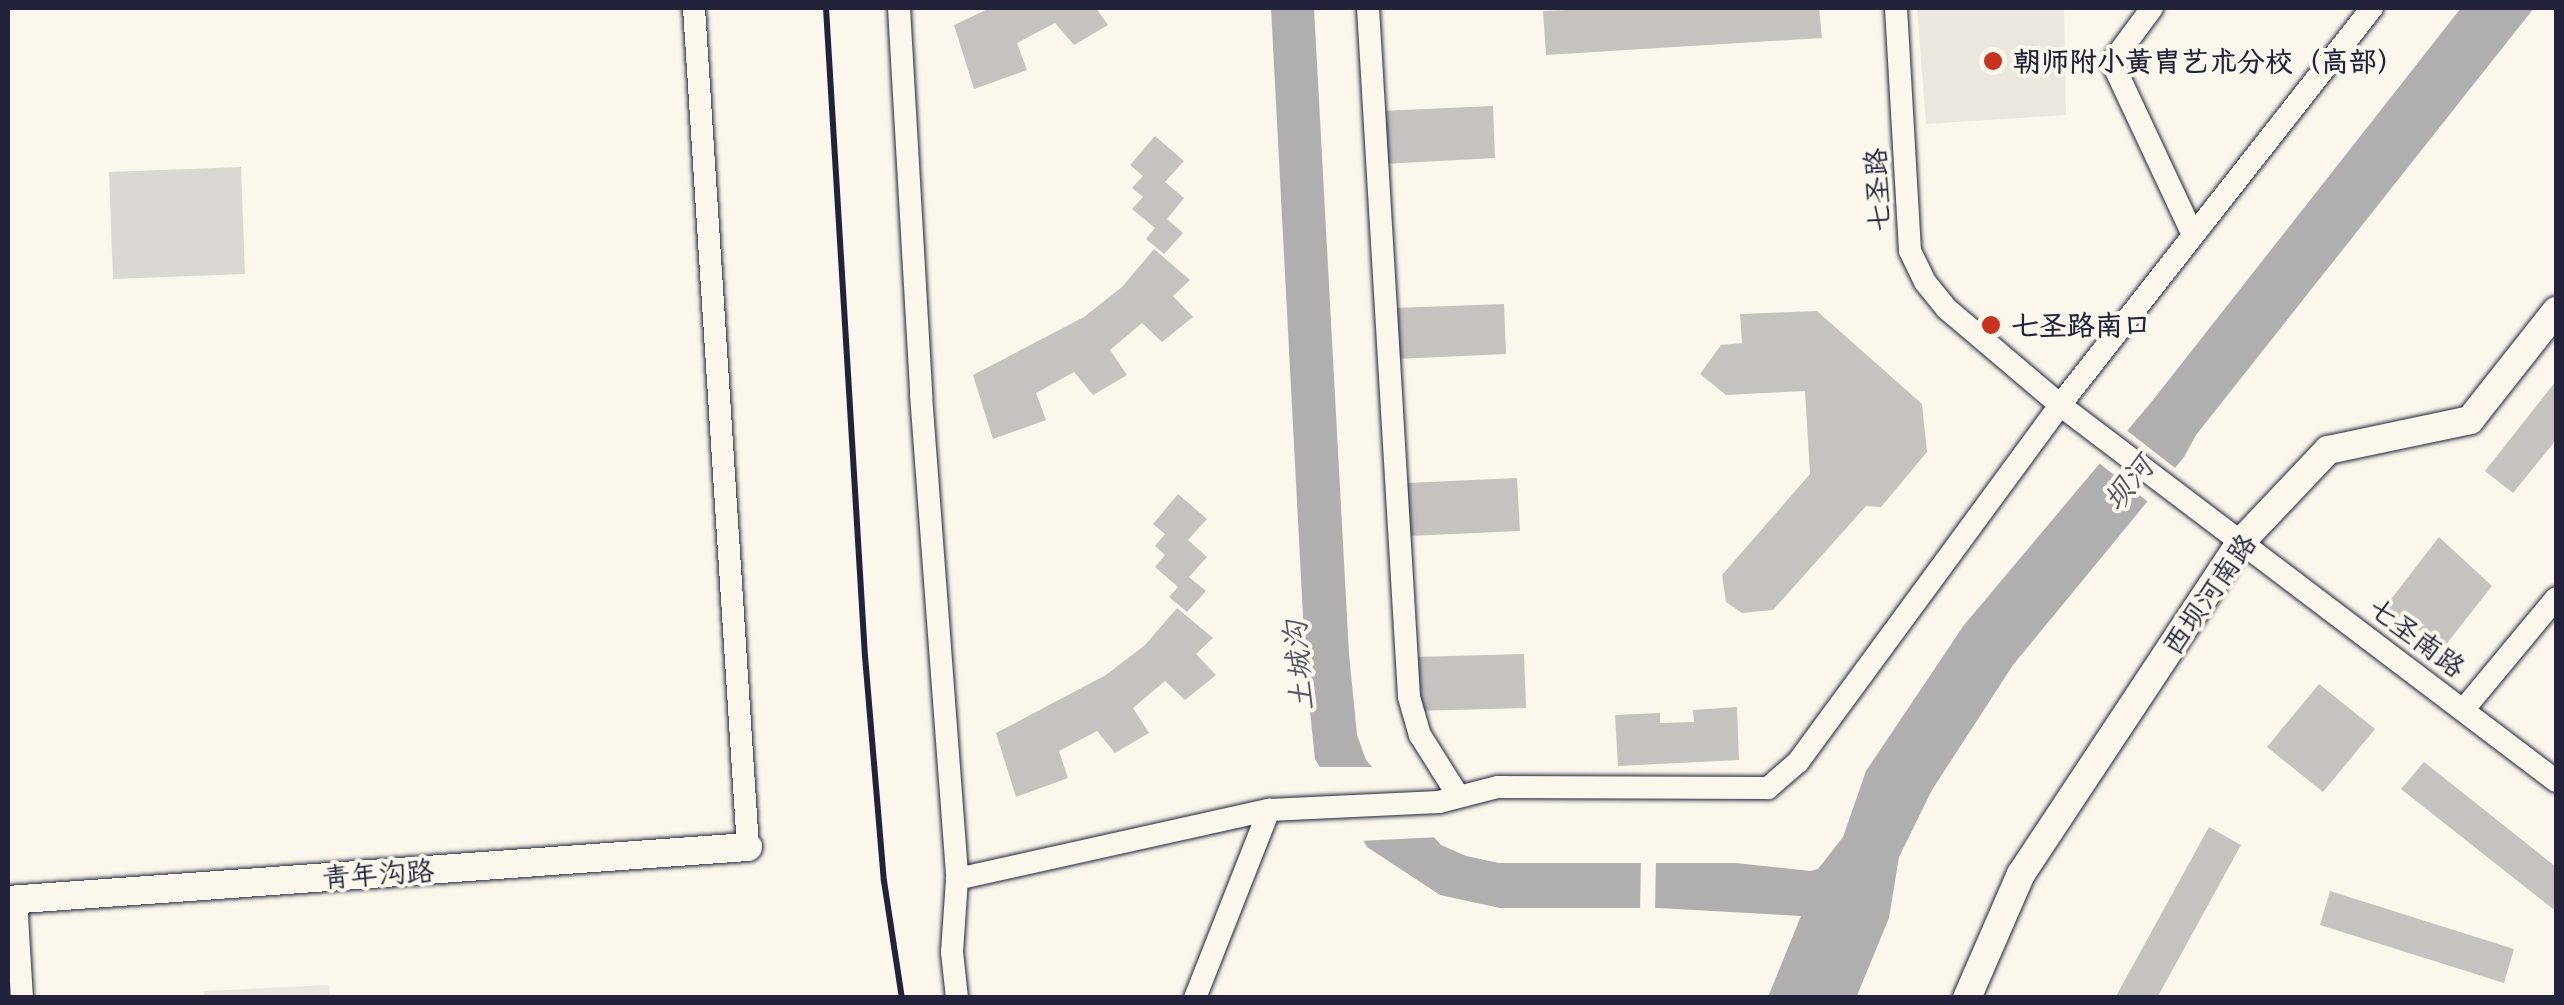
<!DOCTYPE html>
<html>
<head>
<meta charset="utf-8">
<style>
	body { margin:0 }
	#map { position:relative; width:2564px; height:1005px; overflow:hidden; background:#fbf7ec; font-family:Delius,"LXGW WenKai TC",sans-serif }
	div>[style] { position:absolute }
	.built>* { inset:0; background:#ebe7df }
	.green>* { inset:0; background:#dbd8d3 }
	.water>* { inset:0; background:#b1aeb0 }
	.pier>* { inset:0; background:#fbf7ec }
	.building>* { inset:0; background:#c6c2c0 }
	.roads { filter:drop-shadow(0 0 2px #22223b) drop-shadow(0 0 2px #22223b) }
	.minor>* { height:22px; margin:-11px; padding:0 11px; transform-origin:11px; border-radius:11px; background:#fbf7ec }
	.tertiary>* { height:28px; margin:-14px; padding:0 14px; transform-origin:14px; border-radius:14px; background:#fbf7ec }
	.rail>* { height:6px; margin:-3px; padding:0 3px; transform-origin:3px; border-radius:3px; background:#22223b }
	.dots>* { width:28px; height:28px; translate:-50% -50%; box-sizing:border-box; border:5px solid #fbf7ec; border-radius:50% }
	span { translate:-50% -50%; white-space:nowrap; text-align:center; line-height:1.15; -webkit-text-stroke:8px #fbf7ec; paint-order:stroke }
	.poi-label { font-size:28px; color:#22223b; font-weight:700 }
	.left { translate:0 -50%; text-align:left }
	.street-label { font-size:28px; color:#22223b }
	.water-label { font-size:30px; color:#545364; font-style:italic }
	.frame { position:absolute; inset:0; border:10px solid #22223b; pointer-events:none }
</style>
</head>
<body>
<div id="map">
	<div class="built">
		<i style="clip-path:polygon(1917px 8px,2064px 8px,2066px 115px,1926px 124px)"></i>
		<i style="clip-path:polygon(329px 985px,330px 997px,204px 997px,204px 991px)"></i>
	</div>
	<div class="green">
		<i style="clip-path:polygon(241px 167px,245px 274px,113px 279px,109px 172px)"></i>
	</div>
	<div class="water">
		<i style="clip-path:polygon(1271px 8px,1314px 8px,1349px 654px,1357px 735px,1366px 760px,1441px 845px,1466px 856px,1499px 863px,1736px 863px,1810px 871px,1818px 869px,1843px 837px,1866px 771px,1964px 625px,2153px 400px,2461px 8px,2534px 8px,2196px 435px,2184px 457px,2013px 665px,1932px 790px,1899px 857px,1889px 918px,1856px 998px,1768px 997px,1801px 916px,1658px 908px,1500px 908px,1440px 895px,1367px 847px,1315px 759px,1306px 673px)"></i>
	</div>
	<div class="pier">
		<i style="clip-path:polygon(2121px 426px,2179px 471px,2152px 505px,2094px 459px)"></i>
		<i style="clip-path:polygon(1314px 767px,1378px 767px,1441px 837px,1358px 841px)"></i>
		<i style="clip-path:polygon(1641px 858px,1656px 858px,1655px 913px,1640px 912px)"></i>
	</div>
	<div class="building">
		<i style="clip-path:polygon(990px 8px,1096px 8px,1108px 25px,1074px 45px,1055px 23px,1017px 43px,1027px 70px,974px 89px,954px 25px)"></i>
		<i style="clip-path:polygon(1621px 8px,1819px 8px,1822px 38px,1546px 55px,1543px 11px)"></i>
		<i style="clip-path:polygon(1493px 106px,1495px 158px,1383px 164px,1381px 111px)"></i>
		<i style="clip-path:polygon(1155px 136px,1184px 161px,1165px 182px,1184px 198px,1167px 219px,1183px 233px,1164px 254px,1146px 239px,1155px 228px,1132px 209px,1143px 197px,1132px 188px,1143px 176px,1130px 165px)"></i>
		<i style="clip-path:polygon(1154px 249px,1190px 280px,1173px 296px,1193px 317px,1162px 342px,1142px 323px,1110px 350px,1127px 375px,1093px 395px,1074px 372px,1036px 393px,1046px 420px,993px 439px,973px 375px,1084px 317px,1122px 287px)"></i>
		<i style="clip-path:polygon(1504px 304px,1506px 354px,1396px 359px,1394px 308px)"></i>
		<i style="clip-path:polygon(1817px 311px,1922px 404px,1927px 452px,1881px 507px,1866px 506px,1773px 610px,1742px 613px,1726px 602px,1722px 575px,1810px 474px,1805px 391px,1726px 395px,1700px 374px,1721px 345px,1742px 343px,1740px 314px)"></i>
		<i style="clip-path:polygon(2556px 381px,2556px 440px,2513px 493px,2485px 471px)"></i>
		<i style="clip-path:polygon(1517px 478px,1520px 531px,1409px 536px,1407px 483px)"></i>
		<i style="clip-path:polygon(1178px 494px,1207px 519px,1188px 540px,1207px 557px,1189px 577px,1206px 591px,1187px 612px,1169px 597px,1178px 587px,1155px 567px,1165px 555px,1155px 546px,1165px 534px,1153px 524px)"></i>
		<i style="clip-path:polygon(2439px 537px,2492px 586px,2444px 647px,2385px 607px)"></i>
		<i style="clip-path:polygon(1177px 608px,1213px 638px,1196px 654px,1216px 675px,1185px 700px,1165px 681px,1133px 708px,1149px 733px,1115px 753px,1097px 731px,1059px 751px,1068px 778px,1016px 797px,996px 733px,1106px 675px,1145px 645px)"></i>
		<i style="clip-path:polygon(1524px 654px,1526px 708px,1415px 711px,1414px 657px)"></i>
		<i style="clip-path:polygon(2319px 684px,2375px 729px,2323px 792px,2267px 747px)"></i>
		<i style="clip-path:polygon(1737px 707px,1739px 760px,1618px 766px,1615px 715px,1660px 713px,1660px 723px,1694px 722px,1693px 710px)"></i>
		<i style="clip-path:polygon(2424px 762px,2556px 867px,2556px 907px,2553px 909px,2401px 789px)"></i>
		<i style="clip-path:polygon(2209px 827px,2241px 845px,2157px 998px,2115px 998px)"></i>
		<i style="clip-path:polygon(2330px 891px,2514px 949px,2504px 983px,2320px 925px)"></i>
	</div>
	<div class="roads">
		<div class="minor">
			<i style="left:694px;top:8px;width:841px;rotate:86.32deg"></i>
			<i style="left:899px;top:8px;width:388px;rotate:86.7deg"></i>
			<i style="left:921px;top:395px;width:485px;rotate:85.7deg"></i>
			<i style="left:957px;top:879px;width:73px;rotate:93.9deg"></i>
			<i style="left:952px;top:952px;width:46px;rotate:83.8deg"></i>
			<i style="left:1368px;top:8px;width:690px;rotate:86.59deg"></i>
			<i style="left:1409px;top:697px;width:40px;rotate:74deg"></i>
			<i style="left:1420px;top:735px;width:70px;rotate:57.9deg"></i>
			<i style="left:1896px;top:8px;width:243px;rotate:86.7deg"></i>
			<i style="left:1910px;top:251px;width:34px;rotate:64deg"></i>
			<i style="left:1925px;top:282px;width:35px;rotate:51deg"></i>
			<i style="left:1947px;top:309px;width:148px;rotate:40.3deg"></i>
			<i style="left:2060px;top:405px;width:622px;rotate:37.16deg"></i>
			<i style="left:2152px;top:8px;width:67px;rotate:126.5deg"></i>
			<i style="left:2112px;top:62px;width:191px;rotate:64.9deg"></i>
			<i style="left:2464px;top:709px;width:144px;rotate:-50.3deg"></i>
			<i style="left:957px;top:879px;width:320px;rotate:-12.5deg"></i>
			<i style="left:1269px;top:810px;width:170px;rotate:-2.7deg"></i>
			<i style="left:1439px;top:802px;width:61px;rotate:-14.3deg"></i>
			<i style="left:1498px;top:787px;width:270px;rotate:0.2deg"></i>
			<i style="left:1768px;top:788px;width:40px;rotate:-41deg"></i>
			<i style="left:1798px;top:762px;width:443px;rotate:-53.7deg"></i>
			<i style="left:2060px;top:405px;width:505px;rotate:-51.84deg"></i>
			<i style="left:16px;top:900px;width:98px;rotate:86.5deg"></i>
			<i style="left:1195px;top:998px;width:202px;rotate:-68.5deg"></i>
		</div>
		<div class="tertiary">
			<i style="left:8px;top:900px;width:742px;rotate:-4.1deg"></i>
			<i style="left:1967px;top:998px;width:135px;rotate:-66.5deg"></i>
			<i style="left:2021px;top:874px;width:397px;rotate:-56.5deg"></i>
			<i style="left:2240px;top:543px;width:128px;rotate:-46.6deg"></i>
			<i style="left:2328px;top:450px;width:145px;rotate:-11.9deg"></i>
			<i style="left:2470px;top:420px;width:139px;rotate:-51.7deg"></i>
		</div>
	</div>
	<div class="rail">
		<i style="left:826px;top:8px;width:649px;rotate:86.56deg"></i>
		<i style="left:865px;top:656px;width:226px;rotate:85.2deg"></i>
		<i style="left:884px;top:881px;width:118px;rotate:81.3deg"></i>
	</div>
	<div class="dots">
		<i style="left:1993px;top:61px;background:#c8321e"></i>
		<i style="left:1991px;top:325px;background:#c8321e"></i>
	</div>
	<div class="poi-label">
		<span class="left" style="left:2013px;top:61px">朝师附小黄胄艺术分校（高部）</span>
		<span class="left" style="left:2011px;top:325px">七圣路南口</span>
	</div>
	<div class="street-label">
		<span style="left:1877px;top:190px;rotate:-93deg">七圣路</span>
		<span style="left:2209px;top:594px;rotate:-55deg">西坝河南路</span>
		<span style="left:2417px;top:637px;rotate:37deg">七圣南路</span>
		<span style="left:378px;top:874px;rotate:-4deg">青年沟路</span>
	</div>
	<div class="water-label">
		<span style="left:2128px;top:483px;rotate:-51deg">坝河</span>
		<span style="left:1298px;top:666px;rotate:-95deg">土城沟</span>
	</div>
	<div class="frame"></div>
</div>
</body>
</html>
